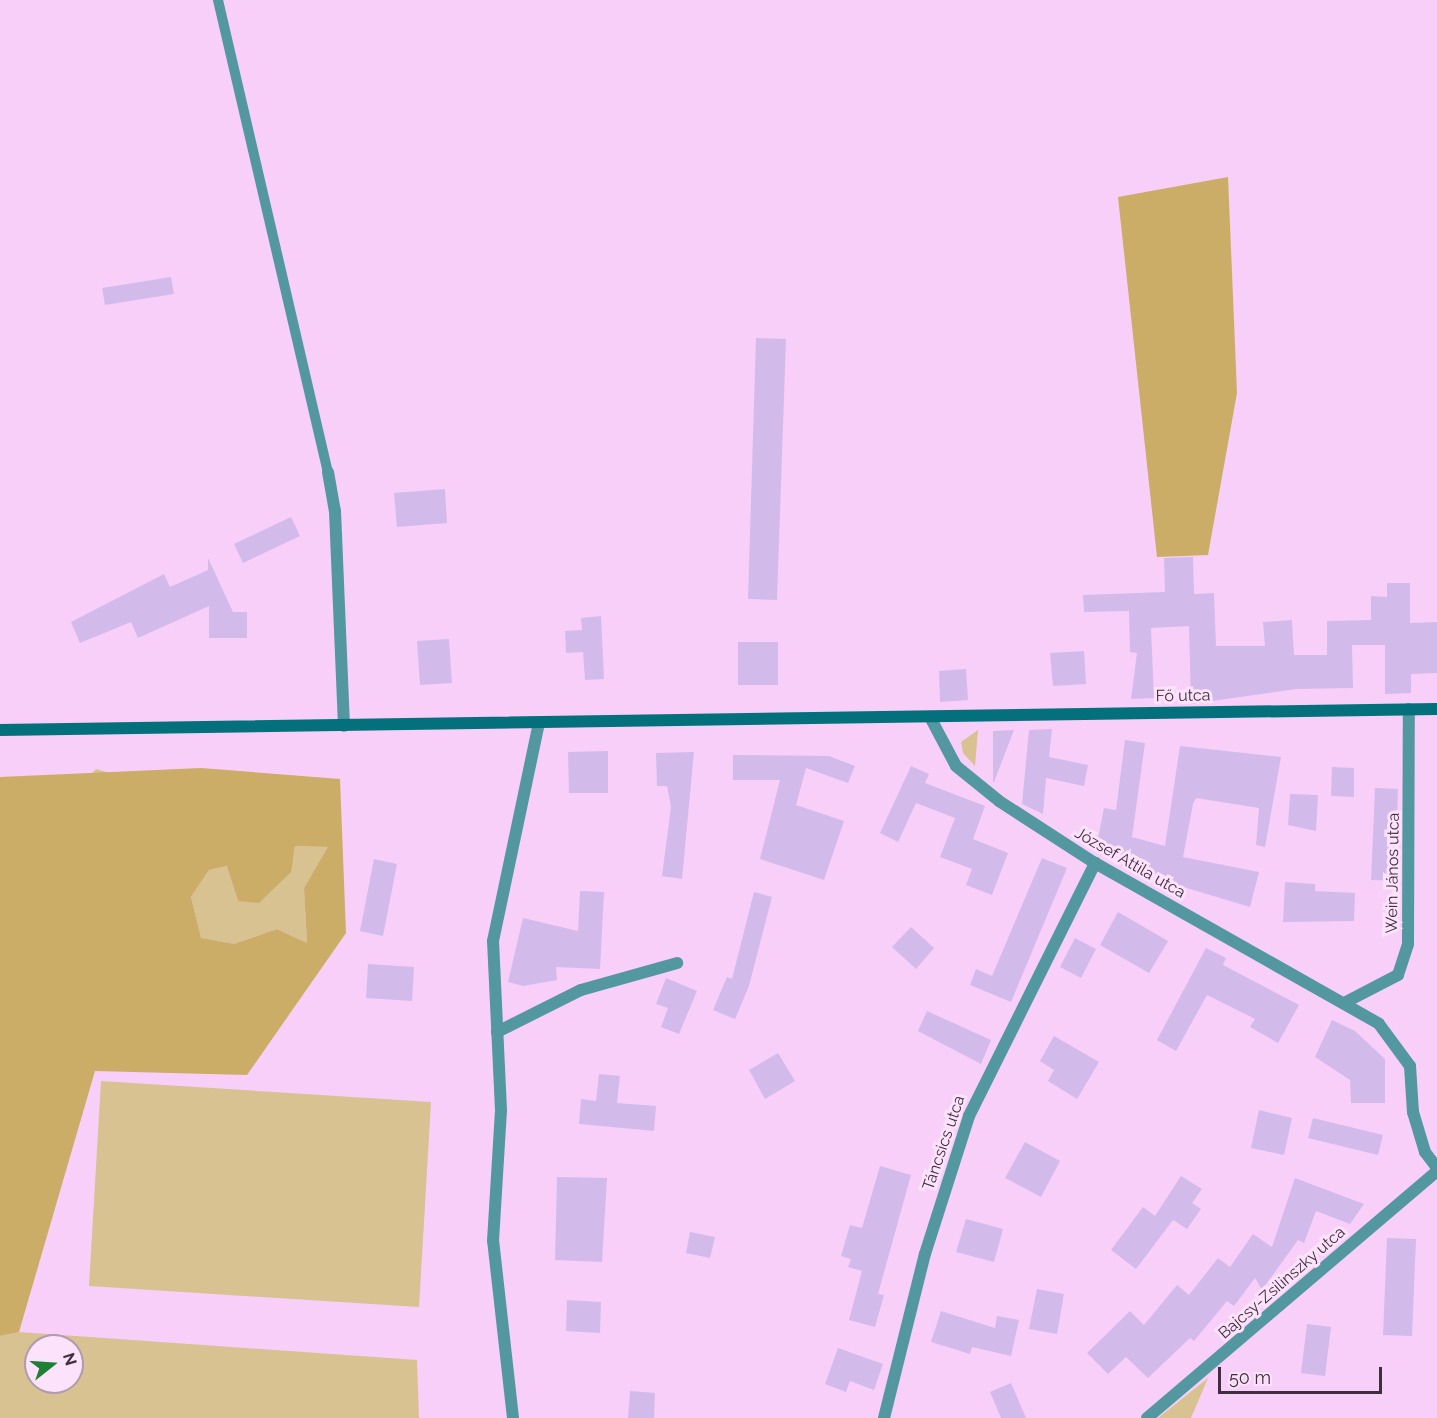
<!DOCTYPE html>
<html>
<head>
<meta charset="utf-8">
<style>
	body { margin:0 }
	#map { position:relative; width:1437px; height:1418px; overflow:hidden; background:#f8cff8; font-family:Raleway,sans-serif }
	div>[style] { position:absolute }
	.green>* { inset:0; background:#d8c291 }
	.forest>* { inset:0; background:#cbad67 }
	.building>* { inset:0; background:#d2bbeb }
	.lane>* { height:10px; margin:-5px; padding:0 5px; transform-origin:5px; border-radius:5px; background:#5397a0 }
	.street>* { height:12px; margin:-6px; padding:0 6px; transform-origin:6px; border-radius:6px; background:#5397a0 }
	.secondary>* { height:12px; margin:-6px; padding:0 6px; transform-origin:6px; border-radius:6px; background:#04707b }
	span { translate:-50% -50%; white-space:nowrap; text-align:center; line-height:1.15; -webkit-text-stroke:6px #fce2fb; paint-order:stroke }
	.street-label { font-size:16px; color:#3e2e3e }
	.north { position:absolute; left:24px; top:1334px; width:60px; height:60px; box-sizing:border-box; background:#fce2fb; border:2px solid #b09aaf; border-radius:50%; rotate:73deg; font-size:16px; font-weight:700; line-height:24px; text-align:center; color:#3e2e3e }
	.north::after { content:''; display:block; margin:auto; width:21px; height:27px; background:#1d8033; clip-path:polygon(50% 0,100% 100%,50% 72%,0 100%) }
	.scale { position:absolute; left:1218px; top:1367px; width:164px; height:27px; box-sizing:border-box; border:3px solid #3e2e3e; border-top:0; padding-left:8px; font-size:18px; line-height:21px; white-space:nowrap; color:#3e2e3e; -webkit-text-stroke:4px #fce2fb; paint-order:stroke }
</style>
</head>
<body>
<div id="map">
	<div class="green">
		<i style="clip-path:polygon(978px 730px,975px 766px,963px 753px,961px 742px)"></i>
		<i style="clip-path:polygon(96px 769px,125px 777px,293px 858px,295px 846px,329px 847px,304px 888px,307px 943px,277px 929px,234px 944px,201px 939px,191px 897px,209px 870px,228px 866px,238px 901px,291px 872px,91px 774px)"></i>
		<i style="clip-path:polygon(101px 1081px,431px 1102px,419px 1307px,89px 1286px)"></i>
		<i style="clip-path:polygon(evenodd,19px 1332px,417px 1360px,419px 1418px,0 1418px,0 1336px,19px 1332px,36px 1346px,72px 1346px,72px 1382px,36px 1382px,36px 1346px)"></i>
		<i style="clip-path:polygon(1208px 1378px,1191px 1418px,1158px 1418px)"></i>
	</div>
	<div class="forest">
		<i style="clip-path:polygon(1228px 177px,1237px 393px,1208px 555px,1157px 557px,1118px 197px)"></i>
		<i style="clip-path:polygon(evenodd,201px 768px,340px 779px,346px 933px,247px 1075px,95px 1071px,19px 1332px,0 1336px,0 777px,201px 768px,295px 846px,328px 847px,304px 888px,307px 943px,277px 929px,234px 944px,201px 938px,191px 897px,209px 870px,227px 866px,238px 901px,259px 903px,291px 872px,295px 846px)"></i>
	</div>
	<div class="building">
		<i style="clip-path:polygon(171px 277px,174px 294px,105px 305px,102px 288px)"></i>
		<i style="clip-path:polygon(756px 338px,786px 339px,777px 600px,748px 599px)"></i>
		<i style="clip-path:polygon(445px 489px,447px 523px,397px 527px,394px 493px)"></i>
		<i style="clip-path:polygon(291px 517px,300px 536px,243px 563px,234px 544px)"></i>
		<i style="clip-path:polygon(1193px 557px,1194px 594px,1214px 593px,1216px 646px,1265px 646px,1263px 622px,1292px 620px,1294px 655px,1327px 655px,1327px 621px,1371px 620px,1371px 596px,1387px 597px,1387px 583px,1410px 583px,1410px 623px,1437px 622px,1437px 673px,1411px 674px,1411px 693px,1385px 694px,1385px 645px,1352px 645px,1353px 688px,1296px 689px,1191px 704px,1189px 626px,1151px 628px,1154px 698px,1131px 699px,1137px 653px,1130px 652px,1129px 611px,1084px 612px,1083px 595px,1165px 592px,1164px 558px)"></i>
		<i style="clip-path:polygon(208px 558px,233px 612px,247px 612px,247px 638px,209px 638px,209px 606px,138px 638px,131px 622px,80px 643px,71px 622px,164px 574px,170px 587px,208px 570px)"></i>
		<i style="clip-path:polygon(601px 616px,604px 679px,585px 680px,583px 652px,566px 653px,565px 631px,582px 630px,581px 618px)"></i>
		<i style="clip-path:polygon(449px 639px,452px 683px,420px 685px,417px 641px)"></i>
		<i style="clip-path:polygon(738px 642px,778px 642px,778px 685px,738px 685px)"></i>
		<i style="clip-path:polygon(1084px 651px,1086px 684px,1053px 686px,1050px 653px)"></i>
		<i style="clip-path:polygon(966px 669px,968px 700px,940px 702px,939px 671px)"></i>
		<i style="clip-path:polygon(1052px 729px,1049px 757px,1088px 765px,1084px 786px,1046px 778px,1043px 814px,1022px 804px,1029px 730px)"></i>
		<i style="clip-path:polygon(1014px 730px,994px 782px,993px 782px,993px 731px)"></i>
		<i style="clip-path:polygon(1125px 740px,1145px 743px,1132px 837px,1165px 846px,1180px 746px,1281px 757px,1265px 847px,1256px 845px,1259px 808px,1196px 798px,1193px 804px,1183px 857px,1259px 872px,1250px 907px,1180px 886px,1097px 844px,1104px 808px,1116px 810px)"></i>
		<i style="clip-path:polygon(608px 751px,608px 793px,569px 793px,568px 752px)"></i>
		<i style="clip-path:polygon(694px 752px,682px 879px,662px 876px,671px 807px,667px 786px,657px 786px,656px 753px)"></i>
		<i style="clip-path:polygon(733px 755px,829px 756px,855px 766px,848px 783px,806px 768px,796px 805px,844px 821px,824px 880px,760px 859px,780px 780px,733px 780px)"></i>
		<i style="clip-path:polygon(911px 766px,929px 774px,925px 783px,985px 806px,973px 839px,1008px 853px,992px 895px,966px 885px,972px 869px,940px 857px,955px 818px,916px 803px,898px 842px,880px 833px)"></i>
		<i style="clip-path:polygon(1332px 767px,1354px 768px,1354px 797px,1331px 796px)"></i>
		<i style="clip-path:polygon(1375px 788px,1398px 789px,1395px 881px,1371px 880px)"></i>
		<i style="clip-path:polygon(1290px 794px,1318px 795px,1316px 831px,1288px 825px)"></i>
		<i style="clip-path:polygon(1042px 858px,1067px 868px,1011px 1002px,970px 985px,976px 969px,992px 976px)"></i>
		<i style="clip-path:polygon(374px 859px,397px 864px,383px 936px,360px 931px)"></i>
		<i style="clip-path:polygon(1285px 882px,1315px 884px,1315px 891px,1355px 893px,1354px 921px,1283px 922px)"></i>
		<i style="clip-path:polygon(580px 891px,604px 892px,600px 969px,556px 967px,557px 980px,523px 986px,508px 982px,523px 918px,578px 931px)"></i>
		<i style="clip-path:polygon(754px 892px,772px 897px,749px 986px,735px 1019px,713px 1010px,727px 977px,732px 979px)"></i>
		<i style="clip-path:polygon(1118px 912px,1168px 941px,1149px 973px,1100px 945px)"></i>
		<i style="clip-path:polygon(911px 927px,934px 948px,916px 969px,892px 947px)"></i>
		<i style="clip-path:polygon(1075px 938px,1096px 949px,1081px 978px,1060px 967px)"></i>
		<i style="clip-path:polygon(1206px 948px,1226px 958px,1223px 965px,1299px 1005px,1278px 1043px,1250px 1027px,1255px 1019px,1207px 995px,1176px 1051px,1157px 1040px)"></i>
		<i style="clip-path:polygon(368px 964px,414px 967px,412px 1001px,366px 998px)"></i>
		<i style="clip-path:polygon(666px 978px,697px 991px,679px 1034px,661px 1027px,668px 1008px,656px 1004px)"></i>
		<i style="clip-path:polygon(927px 1011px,991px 1040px,981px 1064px,918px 1031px)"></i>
		<i style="clip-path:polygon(1332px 1020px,1355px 1031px,1385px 1059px,1385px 1103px,1351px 1103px,1350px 1080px,1315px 1057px)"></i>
		<i style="clip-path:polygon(1054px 1036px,1099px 1062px,1077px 1099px,1048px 1081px,1054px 1070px,1040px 1061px)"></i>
		<i style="clip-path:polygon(778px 1053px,795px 1081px,765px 1099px,749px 1070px)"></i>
		<i style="clip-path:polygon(599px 1074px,620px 1076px,617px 1103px,656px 1106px,654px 1131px,579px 1124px,581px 1099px,596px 1101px)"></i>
		<i style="clip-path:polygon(1259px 1110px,1292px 1118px,1284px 1155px,1251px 1148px)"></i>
		<i style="clip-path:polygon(1313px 1118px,1383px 1135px,1378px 1155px,1308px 1138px)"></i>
		<i style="clip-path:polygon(1025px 1142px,1060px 1161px,1041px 1197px,1005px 1178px)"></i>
		<i style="clip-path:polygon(880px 1166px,911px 1175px,878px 1294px,884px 1295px,875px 1327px,849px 1320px,862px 1271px,848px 1267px,851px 1259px,841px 1256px,850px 1225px,862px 1228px)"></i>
		<i style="clip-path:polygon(1181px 1176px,1202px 1189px,1192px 1203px,1201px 1209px,1187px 1229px,1173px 1220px,1136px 1269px,1111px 1250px,1143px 1207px,1155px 1216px)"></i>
		<i style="clip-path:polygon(557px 1177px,607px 1178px,602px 1262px,555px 1260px)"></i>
		<i style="clip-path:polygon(1295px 1178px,1364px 1204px,1350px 1224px,1316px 1211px,1304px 1243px,1298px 1240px,1262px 1290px,1255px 1278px,1234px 1306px,1227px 1301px,1194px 1341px,1190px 1338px,1148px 1378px,1126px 1357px,1108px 1374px,1087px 1353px,1130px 1311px,1144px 1325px,1177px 1285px,1189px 1295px,1218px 1258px,1230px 1267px,1253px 1234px,1272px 1247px)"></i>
		<i style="clip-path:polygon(966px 1219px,1003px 1229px,994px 1262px,956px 1252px)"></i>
		<i style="clip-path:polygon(690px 1232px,715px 1237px,710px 1258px,686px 1253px)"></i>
		<i style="clip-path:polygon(1387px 1238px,1416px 1239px,1412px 1336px,1383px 1335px)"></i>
		<i style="clip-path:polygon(1037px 1289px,1064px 1294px,1057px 1334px,1029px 1329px)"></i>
		<i style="clip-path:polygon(567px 1300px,601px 1302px,600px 1333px,566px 1331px)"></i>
		<i style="clip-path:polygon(941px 1311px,995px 1328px,997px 1316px,1019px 1320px,1011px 1356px,972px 1347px,970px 1354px,931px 1342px)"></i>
		<i style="clip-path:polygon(1307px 1324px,1331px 1327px,1325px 1376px,1301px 1373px)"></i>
		<i style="clip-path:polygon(838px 1348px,883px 1364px,874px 1390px,850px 1381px,846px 1392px,825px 1384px)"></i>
		<i style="clip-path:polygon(1011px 1383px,1026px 1418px,1001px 1418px,990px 1392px)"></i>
		<i style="clip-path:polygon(630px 1391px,655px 1393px,654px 1418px,628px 1418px)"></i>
	</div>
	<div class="lane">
		<i style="left:218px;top:0;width:485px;rotate:76.9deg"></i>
	</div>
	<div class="street">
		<i style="left:328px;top:472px;width:40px;rotate:80deg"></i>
		<i style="left:335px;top:511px;width:215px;rotate:87.6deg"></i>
		<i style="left:930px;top:717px;width:55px;rotate:62deg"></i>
		<i style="left:956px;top:766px;width:55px;rotate:39.1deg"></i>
		<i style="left:999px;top:801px;width:114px;rotate:32.9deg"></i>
		<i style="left:1095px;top:863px;width:326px;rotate:29.5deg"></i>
		<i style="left:1379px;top:1024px;width:52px;rotate:53.6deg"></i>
		<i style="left:1410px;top:1066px;width:46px;rotate:86.3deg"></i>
		<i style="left:1413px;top:1112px;width:42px;rotate:73.3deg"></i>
		<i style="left:1425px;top:1152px;width:20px;rotate:53deg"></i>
		<i style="left:1344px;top:1003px;width:61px;rotate:-27.4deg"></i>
		<i style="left:1398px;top:975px;width:33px;rotate:-72deg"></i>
		<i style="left:1408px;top:944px;width:235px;rotate:-89.8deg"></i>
		<i style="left:497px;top:1032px;width:94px;rotate:-26.6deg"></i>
		<i style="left:581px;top:990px;width:100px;rotate:-15.7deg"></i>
		<i style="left:513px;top:1418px;width:178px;rotate:-96.4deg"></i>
		<i style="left:493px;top:1241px;width:131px;rotate:-86.5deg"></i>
		<i style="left:501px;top:1110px;width:169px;rotate:-92.7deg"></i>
		<i style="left:493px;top:941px;width:223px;rotate:-78.1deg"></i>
		<i style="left:884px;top:1418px;width:169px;rotate:-76deg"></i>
		<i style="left:925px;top:1254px;width:145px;rotate:-72.3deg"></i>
		<i style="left:969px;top:1116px;width:283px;rotate:-63.5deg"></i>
		<i style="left:1147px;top:1418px;width:381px;rotate:-40.4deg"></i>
	</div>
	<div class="secondary">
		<i style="left:0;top:730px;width:1437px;rotate:-0.84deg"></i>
	</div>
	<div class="street-label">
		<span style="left:1183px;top:696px;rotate:-1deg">Fő utca</span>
		<span style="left:1130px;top:863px;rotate:30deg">József Attila utca</span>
		<span style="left:1393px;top:873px;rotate:-89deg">Wein János utca</span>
		<span style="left:944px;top:1143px;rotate:-71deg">Táncsics utca</span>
		<span style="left:1282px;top:1283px;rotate:-41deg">Bajcsy-Zsilinszky utca</span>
	</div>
	<div class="north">N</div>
	<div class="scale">50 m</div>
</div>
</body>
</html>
